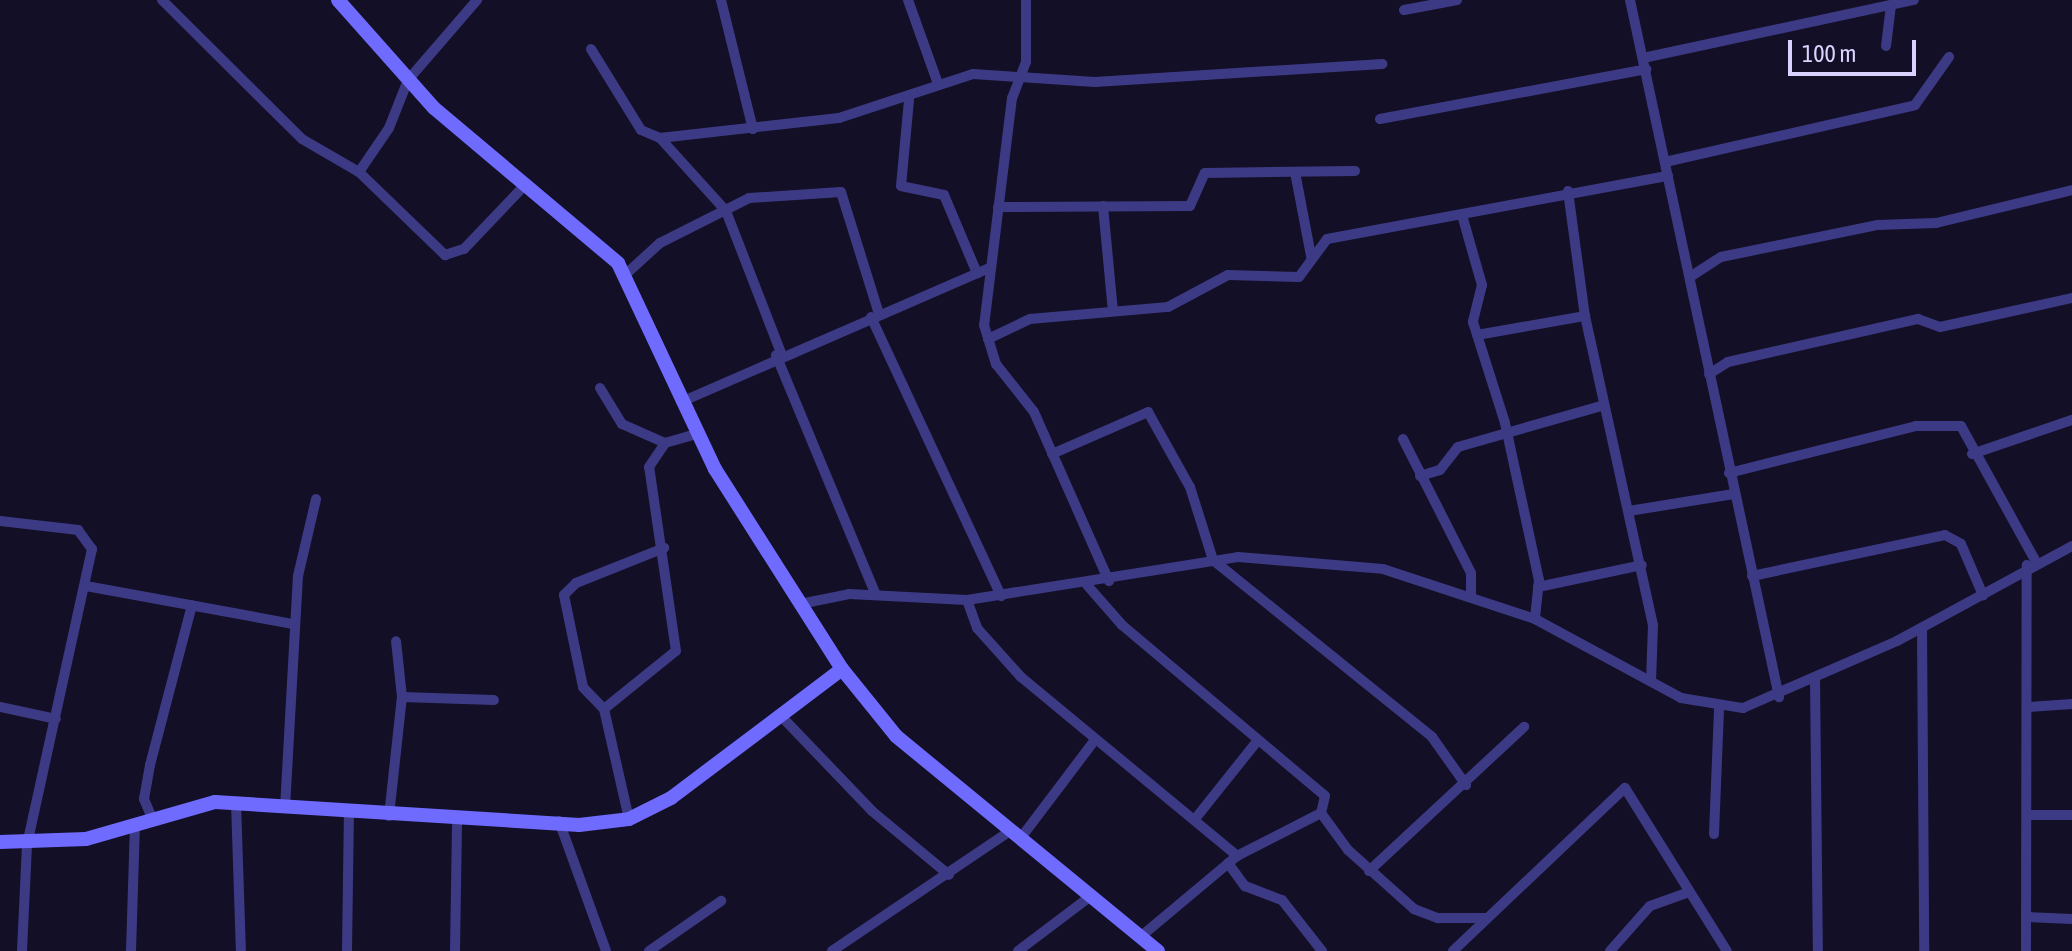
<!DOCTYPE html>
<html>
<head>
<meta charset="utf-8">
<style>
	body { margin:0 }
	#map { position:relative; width:2072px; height:951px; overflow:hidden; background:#130f26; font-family:"Asap Condensed",sans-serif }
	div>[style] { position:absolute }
	.street>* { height:10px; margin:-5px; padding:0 5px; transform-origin:5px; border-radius:5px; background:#3d3a85 }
	.secondary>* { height:14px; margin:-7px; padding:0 7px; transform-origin:7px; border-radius:7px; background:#6f6bff }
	span { translate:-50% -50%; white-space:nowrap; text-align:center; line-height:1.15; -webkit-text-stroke:8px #130f26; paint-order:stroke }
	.scale { position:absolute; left:1788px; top:40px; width:128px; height:36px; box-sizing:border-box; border:4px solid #d9d4ff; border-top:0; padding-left:10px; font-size:24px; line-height:28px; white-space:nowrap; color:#d9d4ff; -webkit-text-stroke:6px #130f26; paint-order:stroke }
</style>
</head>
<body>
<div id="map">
	<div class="street">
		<i style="left:162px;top:0;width:197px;rotate:44.8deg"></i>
		<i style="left:302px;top:139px;width:66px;rotate:30.1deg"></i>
		<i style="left:359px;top:172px;width:120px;rotate:44deg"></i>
		<i style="left:445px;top:255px;width:20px;rotate:-18deg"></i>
		<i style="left:464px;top:249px;width:87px;rotate:-46.4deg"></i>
		<i style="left:721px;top:0;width:133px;rotate:76.1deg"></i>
		<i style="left:908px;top:0;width:89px;rotate:70.3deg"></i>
		<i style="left:1026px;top:0;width:62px;rotate:90deg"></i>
		<i style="left:1026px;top:62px;width:39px;rotate:111deg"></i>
		<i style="left:1012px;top:98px;width:229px;rotate:97deg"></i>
		<i style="left:984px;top:325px;width:41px;rotate:72.9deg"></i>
		<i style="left:996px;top:364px;width:61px;rotate:51.6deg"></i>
		<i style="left:1034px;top:412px;width:185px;rotate:66.1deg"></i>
		<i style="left:1630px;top:0;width:713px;rotate:77.93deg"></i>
		<i style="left:1404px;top:10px;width:54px;rotate:-10.7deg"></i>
		<i style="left:1886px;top:46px;width:41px;rotate:-83deg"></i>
		<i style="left:591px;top:49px;width:95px;rotate:58.3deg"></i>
		<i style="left:641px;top:130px;width:21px;rotate:23deg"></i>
		<i style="left:660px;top:138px;width:180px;rotate:-6.4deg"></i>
		<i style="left:839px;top:118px;width:141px;rotate:-18.2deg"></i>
		<i style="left:973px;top:74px;width:122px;rotate:3.8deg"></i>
		<i style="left:1095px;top:82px;width:288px;rotate:-3.6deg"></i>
		<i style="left:1643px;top:58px;width:277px;rotate:-12.1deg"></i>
		<i style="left:909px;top:100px;width:86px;rotate:95.3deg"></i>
		<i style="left:901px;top:186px;width:44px;rotate:11.8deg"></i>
		<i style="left:944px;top:195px;width:85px;rotate:67.1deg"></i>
		<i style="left:1380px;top:119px;width:271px;rotate:-10.6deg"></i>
		<i style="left:660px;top:138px;width:98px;rotate:47.9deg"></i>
		<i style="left:726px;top:211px;width:152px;rotate:68.8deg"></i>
		<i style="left:1665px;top:162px;width:256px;rotate:-12.8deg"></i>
		<i style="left:1915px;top:105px;width:59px;rotate:-54.7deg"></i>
		<i style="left:359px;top:172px;width:53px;rotate:-55.7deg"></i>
		<i style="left:389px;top:128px;width:52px;rotate:-68.4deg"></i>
		<i style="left:408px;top:80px;width:106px;rotate:-49.2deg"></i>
		<i style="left:1295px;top:172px;width:86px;rotate:79.2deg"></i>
		<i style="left:1568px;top:191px;width:126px;rotate:82.3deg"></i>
		<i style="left:1585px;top:316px;width:316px;rotate:77.6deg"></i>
		<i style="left:1653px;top:625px;width:56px;rotate:92deg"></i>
		<i style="left:1103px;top:206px;width:105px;rotate:84.6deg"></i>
		<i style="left:998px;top:207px;width:192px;rotate:-0.3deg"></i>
		<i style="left:1190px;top:206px;width:36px;rotate:-66deg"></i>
		<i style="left:1205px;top:173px;width:150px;rotate:-0.8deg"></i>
		<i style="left:1462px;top:215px;width:73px;rotate:74.1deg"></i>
		<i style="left:1482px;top:285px;width:38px;rotate:104deg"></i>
		<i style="left:1473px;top:322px;width:106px;rotate:72.4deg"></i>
		<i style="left:1505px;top:423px;width:161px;rotate:77.8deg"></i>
		<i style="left:1539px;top:580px;width:39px;rotate:96deg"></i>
		<i style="left:626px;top:274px;width:46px;rotate:-42.4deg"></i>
		<i style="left:660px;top:243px;width:100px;rotate:-26.8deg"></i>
		<i style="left:749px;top:198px;width:92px;rotate:-3.7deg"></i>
		<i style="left:841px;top:192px;width:128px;rotate:72.7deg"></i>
		<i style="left:1690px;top:277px;width:37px;rotate:-33deg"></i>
		<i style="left:1721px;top:257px;width:159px;rotate:-11.6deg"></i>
		<i style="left:1877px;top:225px;width:59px;rotate:-1.9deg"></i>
		<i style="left:1936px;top:223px;width:140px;rotate:-13.6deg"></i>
		<i style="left:871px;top:317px;width:308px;rotate:65deg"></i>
		<i style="left:1477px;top:335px;width:110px;rotate:-10deg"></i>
		<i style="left:988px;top:339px;width:47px;rotate:-25.5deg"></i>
		<i style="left:1030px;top:319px;width:139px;rotate:-5deg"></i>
		<i style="left:1168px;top:307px;width:68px;rotate:-28.1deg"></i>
		<i style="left:1228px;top:275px;width:71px;rotate:1.6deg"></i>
		<i style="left:1299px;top:277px;width:47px;rotate:-53.6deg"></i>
		<i style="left:1327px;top:239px;width:347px;rotate:-10.5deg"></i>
		<i style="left:776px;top:355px;width:260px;rotate:67.4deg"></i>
		<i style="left:1709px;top:374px;width:22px;rotate:-32deg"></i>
		<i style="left:1728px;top:362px;width:195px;rotate:-12.8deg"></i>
		<i style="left:1918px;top:319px;width:23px;rotate:20deg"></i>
		<i style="left:1940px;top:327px;width:135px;rotate:-12.4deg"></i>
		<i style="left:600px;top:388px;width:42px;rotate:58.6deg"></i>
		<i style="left:622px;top:424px;width:47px;rotate:23.8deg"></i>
		<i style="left:681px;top:402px;width:338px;rotate:-23.5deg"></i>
		<i style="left:1403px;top:439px;width:150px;rotate:63.1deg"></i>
		<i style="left:1471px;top:573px;width:22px;rotate:90deg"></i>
		<i style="left:1052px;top:454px;width:105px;rotate:-23.6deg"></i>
		<i style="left:1148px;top:412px;width:86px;rotate:60.8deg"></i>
		<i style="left:1190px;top:487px;width:77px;rotate:72.5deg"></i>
		<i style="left:1213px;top:560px;width:282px;rotate:38.9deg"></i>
		<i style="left:1432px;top:737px;width:59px;rotate:54.7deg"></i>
		<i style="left:1972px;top:454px;width:106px;rotate:-18.8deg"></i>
		<i style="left:1729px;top:473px;width:193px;rotate:-14.1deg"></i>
		<i style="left:1916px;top:426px;width:45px"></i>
		<i style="left:1961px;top:426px;width:153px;rotate:61.1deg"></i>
		<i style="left:1420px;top:476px;width:21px;rotate:-17deg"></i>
		<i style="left:1440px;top:470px;width:29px;rotate:-52deg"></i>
		<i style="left:1458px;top:447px;width:152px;rotate:-16deg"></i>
		<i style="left:1629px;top:511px;width:106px;rotate:-9.2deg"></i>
		<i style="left:0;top:521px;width:79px;rotate:6.6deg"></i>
		<i style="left:78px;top:530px;width:24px;rotate:54deg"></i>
		<i style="left:92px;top:549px;width:303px;rotate:102.4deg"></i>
		<i style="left:27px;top:845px;width:106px;rotate:92.7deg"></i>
		<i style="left:1752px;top:576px;width:197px;rotate:-12deg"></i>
		<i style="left:1945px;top:535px;width:18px;rotate:29deg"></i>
		<i style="left:1961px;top:544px;width:56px;rotate:66.7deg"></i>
		<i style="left:1087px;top:585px;width:53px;rotate:48.8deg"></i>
		<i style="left:1122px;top:625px;width:265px;rotate:40.1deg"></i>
		<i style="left:1325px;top:796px;width:17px;rotate:103deg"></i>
		<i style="left:1321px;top:813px;width:94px;rotate:152.9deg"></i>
		<i style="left:1237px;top:856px;width:126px;rotate:140.1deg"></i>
		<i style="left:86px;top:586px;width:211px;rotate:10.4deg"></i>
		<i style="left:1538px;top:587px;width:106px;rotate:-11.9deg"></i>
		<i style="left:967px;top:600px;width:30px;rotate:70deg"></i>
		<i style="left:977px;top:628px;width:66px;rotate:48.1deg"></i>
		<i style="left:1021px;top:677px;width:281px;rotate:39.6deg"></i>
		<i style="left:800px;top:604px;width:50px;rotate:-11.5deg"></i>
		<i style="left:849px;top:594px;width:118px;rotate:2.9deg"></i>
		<i style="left:967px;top:600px;width:274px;rotate:-9deg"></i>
		<i style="left:1238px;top:557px;width:145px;rotate:4.7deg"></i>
		<i style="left:1383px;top:569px;width:160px;rotate:18.2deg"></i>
		<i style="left:1535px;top:619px;width:166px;rotate:28.4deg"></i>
		<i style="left:1681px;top:698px;width:63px;rotate:9.2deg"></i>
		<i style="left:1743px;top:708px;width:168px;rotate:-23.5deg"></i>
		<i style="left:1897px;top:641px;width:199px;rotate:-28.5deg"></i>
		<i style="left:1922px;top:628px;width:323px;rotate:89.6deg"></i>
		<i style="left:1815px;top:677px;width:274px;rotate:89.4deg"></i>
		<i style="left:402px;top:697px;width:92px;rotate:1.9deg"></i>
		<i style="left:0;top:707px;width:57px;rotate:12.1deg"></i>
		<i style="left:2029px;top:707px;width:43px;rotate:-4deg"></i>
		<i style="left:604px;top:709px;width:30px;rotate:-134deg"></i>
		<i style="left:583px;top:687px;width:94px;rotate:-101.7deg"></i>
		<i style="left:564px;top:595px;width:17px;rotate:-45deg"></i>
		<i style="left:576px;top:583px;width:95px;rotate:-21.7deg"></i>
		<i style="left:781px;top:716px;width:132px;rotate:46.2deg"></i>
		<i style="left:872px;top:811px;width:100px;rotate:39.7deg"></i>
		<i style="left:236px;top:803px;width:148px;rotate:88.1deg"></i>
		<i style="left:285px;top:808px;width:232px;rotate:-86.8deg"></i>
		<i style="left:298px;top:576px;width:79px;rotate:-76.8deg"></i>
		<i style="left:1321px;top:813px;width:46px;rotate:53.9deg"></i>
		<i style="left:1348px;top:850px;width:89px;rotate:41.8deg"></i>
		<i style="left:1414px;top:909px;width:26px;rotate:21deg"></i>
		<i style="left:1438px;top:918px;width:48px"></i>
		<i style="left:2029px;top:815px;width:43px"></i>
		<i style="left:389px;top:816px;width:120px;rotate:-83.8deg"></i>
		<i style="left:402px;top:697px;width:56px;rotate:-96.1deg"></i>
		<i style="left:152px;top:818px;width:21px;rotate:-113deg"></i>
		<i style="left:144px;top:799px;width:35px;rotate:-80deg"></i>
		<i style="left:150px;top:765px;width:165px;rotate:-75.3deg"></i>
		<i style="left:629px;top:819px;width:113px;rotate:-102.8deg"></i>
		<i style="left:604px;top:709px;width:92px;rotate:-38.9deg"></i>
		<i style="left:676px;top:651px;width:186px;rotate:-98.3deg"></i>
		<i style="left:649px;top:467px;width:29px;rotate:-56deg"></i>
		<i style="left:665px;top:443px;width:33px;rotate:-16deg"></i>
		<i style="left:1195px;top:819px;width:101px;rotate:-51.4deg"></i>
		<i style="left:559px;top:821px;width:138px;rotate:70.1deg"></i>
		<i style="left:1714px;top:834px;width:125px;rotate:-87.7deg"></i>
		<i style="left:1020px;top:839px;width:124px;rotate:-52.9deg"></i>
		<i style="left:1228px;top:863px;width:29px;rotate:54deg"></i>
		<i style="left:1245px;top:886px;width:40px;rotate:21deg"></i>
		<i style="left:1282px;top:900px;width:65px;rotate:51.9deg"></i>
		<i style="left:1369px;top:871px;width:212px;rotate:-42.9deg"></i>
		<i style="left:2026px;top:917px;width:46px;rotate:2.5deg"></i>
		<i style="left:131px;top:951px;width:127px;rotate:-88.2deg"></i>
		<i style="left:347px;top:951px;width:138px;rotate:-89.2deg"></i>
		<i style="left:455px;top:951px;width:133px;rotate:-89.1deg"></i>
		<i style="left:649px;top:951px;width:88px;rotate:-34.8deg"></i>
		<i style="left:832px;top:951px;width:215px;rotate:-34deg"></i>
		<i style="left:1018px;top:951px;width:93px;rotate:-37.1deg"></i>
		<i style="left:1453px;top:951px;width:237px;rotate:-43.5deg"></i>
		<i style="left:1625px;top:788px;width:192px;rotate:58deg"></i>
		<i style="left:1610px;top:951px;width:60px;rotate:-48.4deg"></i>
		<i style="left:1650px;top:906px;width:41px;rotate:-19.7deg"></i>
		<i style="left:2026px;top:951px;width:386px;rotate:-89.9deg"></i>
	</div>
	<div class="secondary">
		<i style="left:338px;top:0;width:144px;rotate:48.4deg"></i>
		<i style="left:434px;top:108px;width:241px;rotate:40.1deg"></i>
		<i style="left:618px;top:263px;width:228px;rotate:64.8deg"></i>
		<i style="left:715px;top:469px;width:237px;rotate:57.6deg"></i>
		<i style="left:842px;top:669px;width:86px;rotate:51.1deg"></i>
		<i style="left:896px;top:736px;width:339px;rotate:39.4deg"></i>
		<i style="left:0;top:842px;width:86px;rotate:-2deg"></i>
		<i style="left:86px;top:839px;width:134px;rotate:-16deg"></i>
		<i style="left:215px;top:802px;width:365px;rotate:3.6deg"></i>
		<i style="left:579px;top:825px;width:50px;rotate:-6.8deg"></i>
		<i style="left:629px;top:819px;width:47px;rotate:-26.6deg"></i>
		<i style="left:671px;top:798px;width:214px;rotate:-37deg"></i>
	</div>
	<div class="scale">100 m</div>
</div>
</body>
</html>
